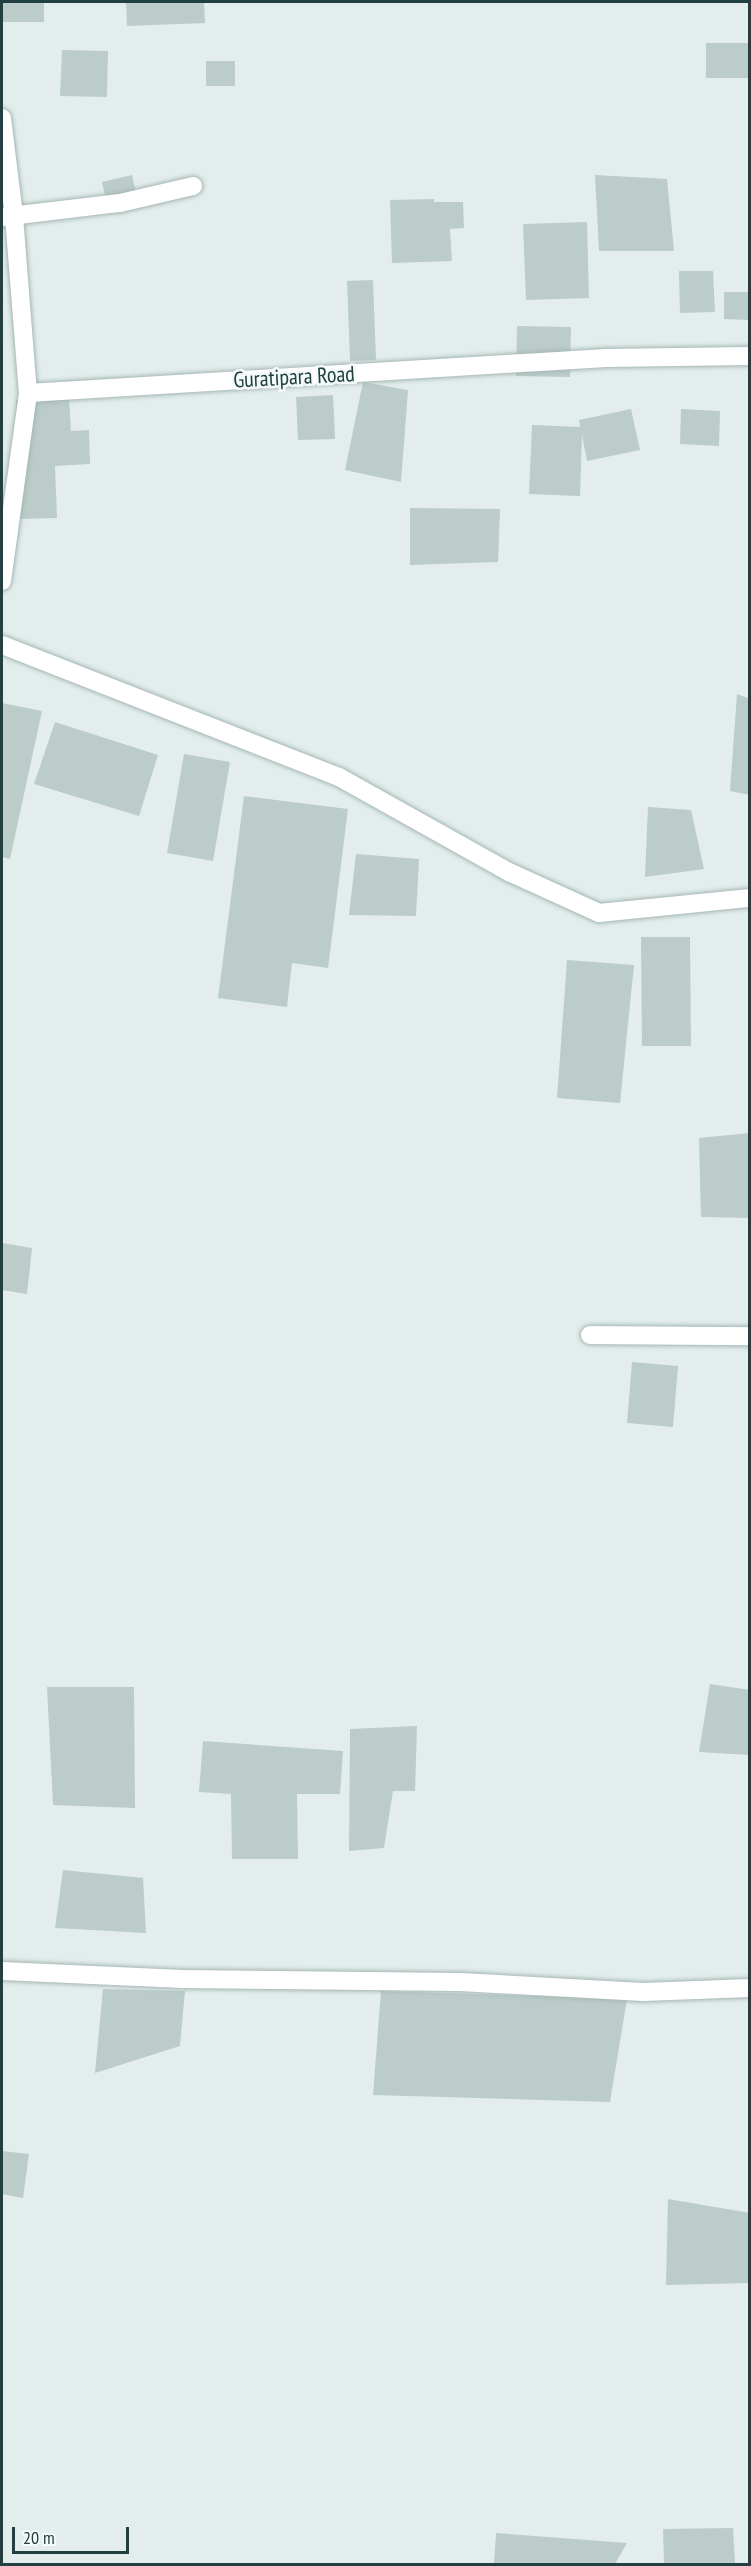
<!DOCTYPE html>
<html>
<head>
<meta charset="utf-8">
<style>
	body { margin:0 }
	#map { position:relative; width:751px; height:2566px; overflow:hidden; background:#e3eeec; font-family:"PT Sans Narrow",sans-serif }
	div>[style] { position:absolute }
	.building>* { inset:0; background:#bbccc9 }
	.roads { filter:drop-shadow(0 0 2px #a5b6b5) drop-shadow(0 0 2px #a5b6b5) }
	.lane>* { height:18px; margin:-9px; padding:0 9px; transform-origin:9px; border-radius:9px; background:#fff }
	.street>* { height:18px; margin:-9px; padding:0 9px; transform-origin:9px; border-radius:9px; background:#fff }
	span { translate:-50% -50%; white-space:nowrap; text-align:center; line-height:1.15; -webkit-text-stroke:5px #f4faf9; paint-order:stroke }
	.street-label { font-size:22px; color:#214041 }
	.frame { position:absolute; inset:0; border:3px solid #214041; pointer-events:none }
	.scale { position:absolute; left:12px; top:2527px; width:117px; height:27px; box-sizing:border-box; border:3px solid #214041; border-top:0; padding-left:8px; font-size:18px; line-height:21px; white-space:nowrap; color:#214041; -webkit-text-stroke:4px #f4faf9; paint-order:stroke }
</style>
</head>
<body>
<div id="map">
	<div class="building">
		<i style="clip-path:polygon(2px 2px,44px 2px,44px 22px,2px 22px)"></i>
		<i style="clip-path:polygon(126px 2px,204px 2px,205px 23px,127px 26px)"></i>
		<i style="clip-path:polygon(706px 43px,750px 43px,750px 78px,706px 78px)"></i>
		<i style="clip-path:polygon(62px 50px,108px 51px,107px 97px,60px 96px)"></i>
		<i style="clip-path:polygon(206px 61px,235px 61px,235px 86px,206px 86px)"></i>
		<i style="clip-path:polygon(132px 175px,136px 193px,106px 200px,102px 182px)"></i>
		<i style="clip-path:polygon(595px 175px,667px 179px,674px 251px,599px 251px)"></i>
		<i style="clip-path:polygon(434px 199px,434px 202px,463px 202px,464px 228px,450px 229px,452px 261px,392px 263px,390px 200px)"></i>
		<i style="clip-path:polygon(587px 222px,589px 298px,526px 300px,523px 224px)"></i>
		<i style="clip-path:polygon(679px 271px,713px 271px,715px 312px,680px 313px)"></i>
		<i style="clip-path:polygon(373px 280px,376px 360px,350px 361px,347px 281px)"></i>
		<i style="clip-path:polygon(724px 292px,750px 292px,750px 320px,724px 319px)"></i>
		<i style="clip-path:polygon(517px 326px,571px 327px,570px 377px,516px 376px)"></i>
		<i style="clip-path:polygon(363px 382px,408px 390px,401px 482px,345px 470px)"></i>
		<i style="clip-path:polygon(333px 395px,335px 439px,298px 440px,296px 397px)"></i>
		<i style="clip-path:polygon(69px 398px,71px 431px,89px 430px,90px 464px,55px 466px,57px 518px,20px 519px,16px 400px)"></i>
		<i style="clip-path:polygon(631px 409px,640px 450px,587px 461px,582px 435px,580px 496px,529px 494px,532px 425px,580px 427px,579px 420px)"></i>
		<i style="clip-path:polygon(681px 409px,720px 411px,719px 446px,680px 444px)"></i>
		<i style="clip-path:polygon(410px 508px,500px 509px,498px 562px,410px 565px)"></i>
		<i style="clip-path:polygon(737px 694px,750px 699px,750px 795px,730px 791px)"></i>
		<i style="clip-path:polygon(2px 703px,42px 711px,10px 859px,2px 857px)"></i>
		<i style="clip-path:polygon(55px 722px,158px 755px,139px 816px,34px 784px)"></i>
		<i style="clip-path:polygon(184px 754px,230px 762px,213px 861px,167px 853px)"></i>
		<i style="clip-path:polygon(244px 796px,348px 809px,328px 968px,292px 963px,287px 1007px,218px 998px)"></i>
		<i style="clip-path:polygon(648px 807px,691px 810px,704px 869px,645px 877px)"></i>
		<i style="clip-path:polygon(356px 854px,419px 859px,416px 916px,349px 915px)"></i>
		<i style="clip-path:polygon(641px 937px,690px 937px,691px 1046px,642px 1046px)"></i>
		<i style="clip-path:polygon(567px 960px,634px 965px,620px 1103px,557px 1098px)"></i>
		<i style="clip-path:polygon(750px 1133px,750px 1218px,701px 1217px,699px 1138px)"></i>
		<i style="clip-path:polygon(2px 1243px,32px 1248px,27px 1294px,2px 1290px)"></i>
		<i style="clip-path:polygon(632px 1362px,678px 1366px,673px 1427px,627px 1423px)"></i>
		<i style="clip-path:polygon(710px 1684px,750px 1690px,750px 1755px,699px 1752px)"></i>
		<i style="clip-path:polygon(47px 1687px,134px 1687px,135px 1808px,53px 1805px)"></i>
		<i style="clip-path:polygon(417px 1726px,415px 1791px,393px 1791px,384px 1848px,349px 1851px,350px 1729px)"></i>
		<i style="clip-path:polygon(203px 1741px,343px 1751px,340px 1794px,297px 1794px,298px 1859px,232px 1859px,231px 1794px,199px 1792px)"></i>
		<i style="clip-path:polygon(63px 1870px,143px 1878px,146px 1933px,55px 1928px)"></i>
		<i style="clip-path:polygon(103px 1989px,185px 1991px,180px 2046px,95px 2073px)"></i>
		<i style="clip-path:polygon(381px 1991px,627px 1999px,610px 2102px,373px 2095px)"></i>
		<i style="clip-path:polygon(2px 2151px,29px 2154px,23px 2198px,2px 2194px)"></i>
		<i style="clip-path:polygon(668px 2199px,750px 2213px,750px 2283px,666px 2285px)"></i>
		<i style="clip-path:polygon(733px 2528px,735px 2564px,664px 2564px,663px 2529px)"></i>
		<i style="clip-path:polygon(496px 2533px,627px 2543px,615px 2564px,494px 2564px)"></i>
	</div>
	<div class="roads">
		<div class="lane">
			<i style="left:2px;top:217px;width:119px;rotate:-6.8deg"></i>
			<i style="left:120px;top:203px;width:75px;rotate:-13.1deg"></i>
			<i style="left:509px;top:872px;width:99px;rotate:24.5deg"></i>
			<i style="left:599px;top:913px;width:152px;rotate:-5.7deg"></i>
		</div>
		<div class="street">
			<i style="left:2px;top:118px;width:99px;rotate:83deg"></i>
			<i style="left:14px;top:216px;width:178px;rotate:85.5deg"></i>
			<i style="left:2px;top:581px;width:190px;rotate:-82.1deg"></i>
			<i style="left:28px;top:393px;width:579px;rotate:-3.47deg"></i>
			<i style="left:606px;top:358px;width:144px;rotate:-0.8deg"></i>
			<i style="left:2px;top:645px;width:362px;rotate:21.4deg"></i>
			<i style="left:339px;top:777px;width:195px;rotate:29.2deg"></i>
			<i style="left:590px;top:1335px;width:160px;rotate:0.4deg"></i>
			<i style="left:2px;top:1971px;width:181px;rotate:2.5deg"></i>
			<i style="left:183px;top:1979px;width:277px;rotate:0.6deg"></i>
			<i style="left:460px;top:1982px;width:183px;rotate:3.1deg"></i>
			<i style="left:643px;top:1992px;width:107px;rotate:-2.1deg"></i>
		</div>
	</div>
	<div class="street-label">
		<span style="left:294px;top:377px;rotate:-3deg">Guratipara Road</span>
	</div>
	<div class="frame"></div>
	<div class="scale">20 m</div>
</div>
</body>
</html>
